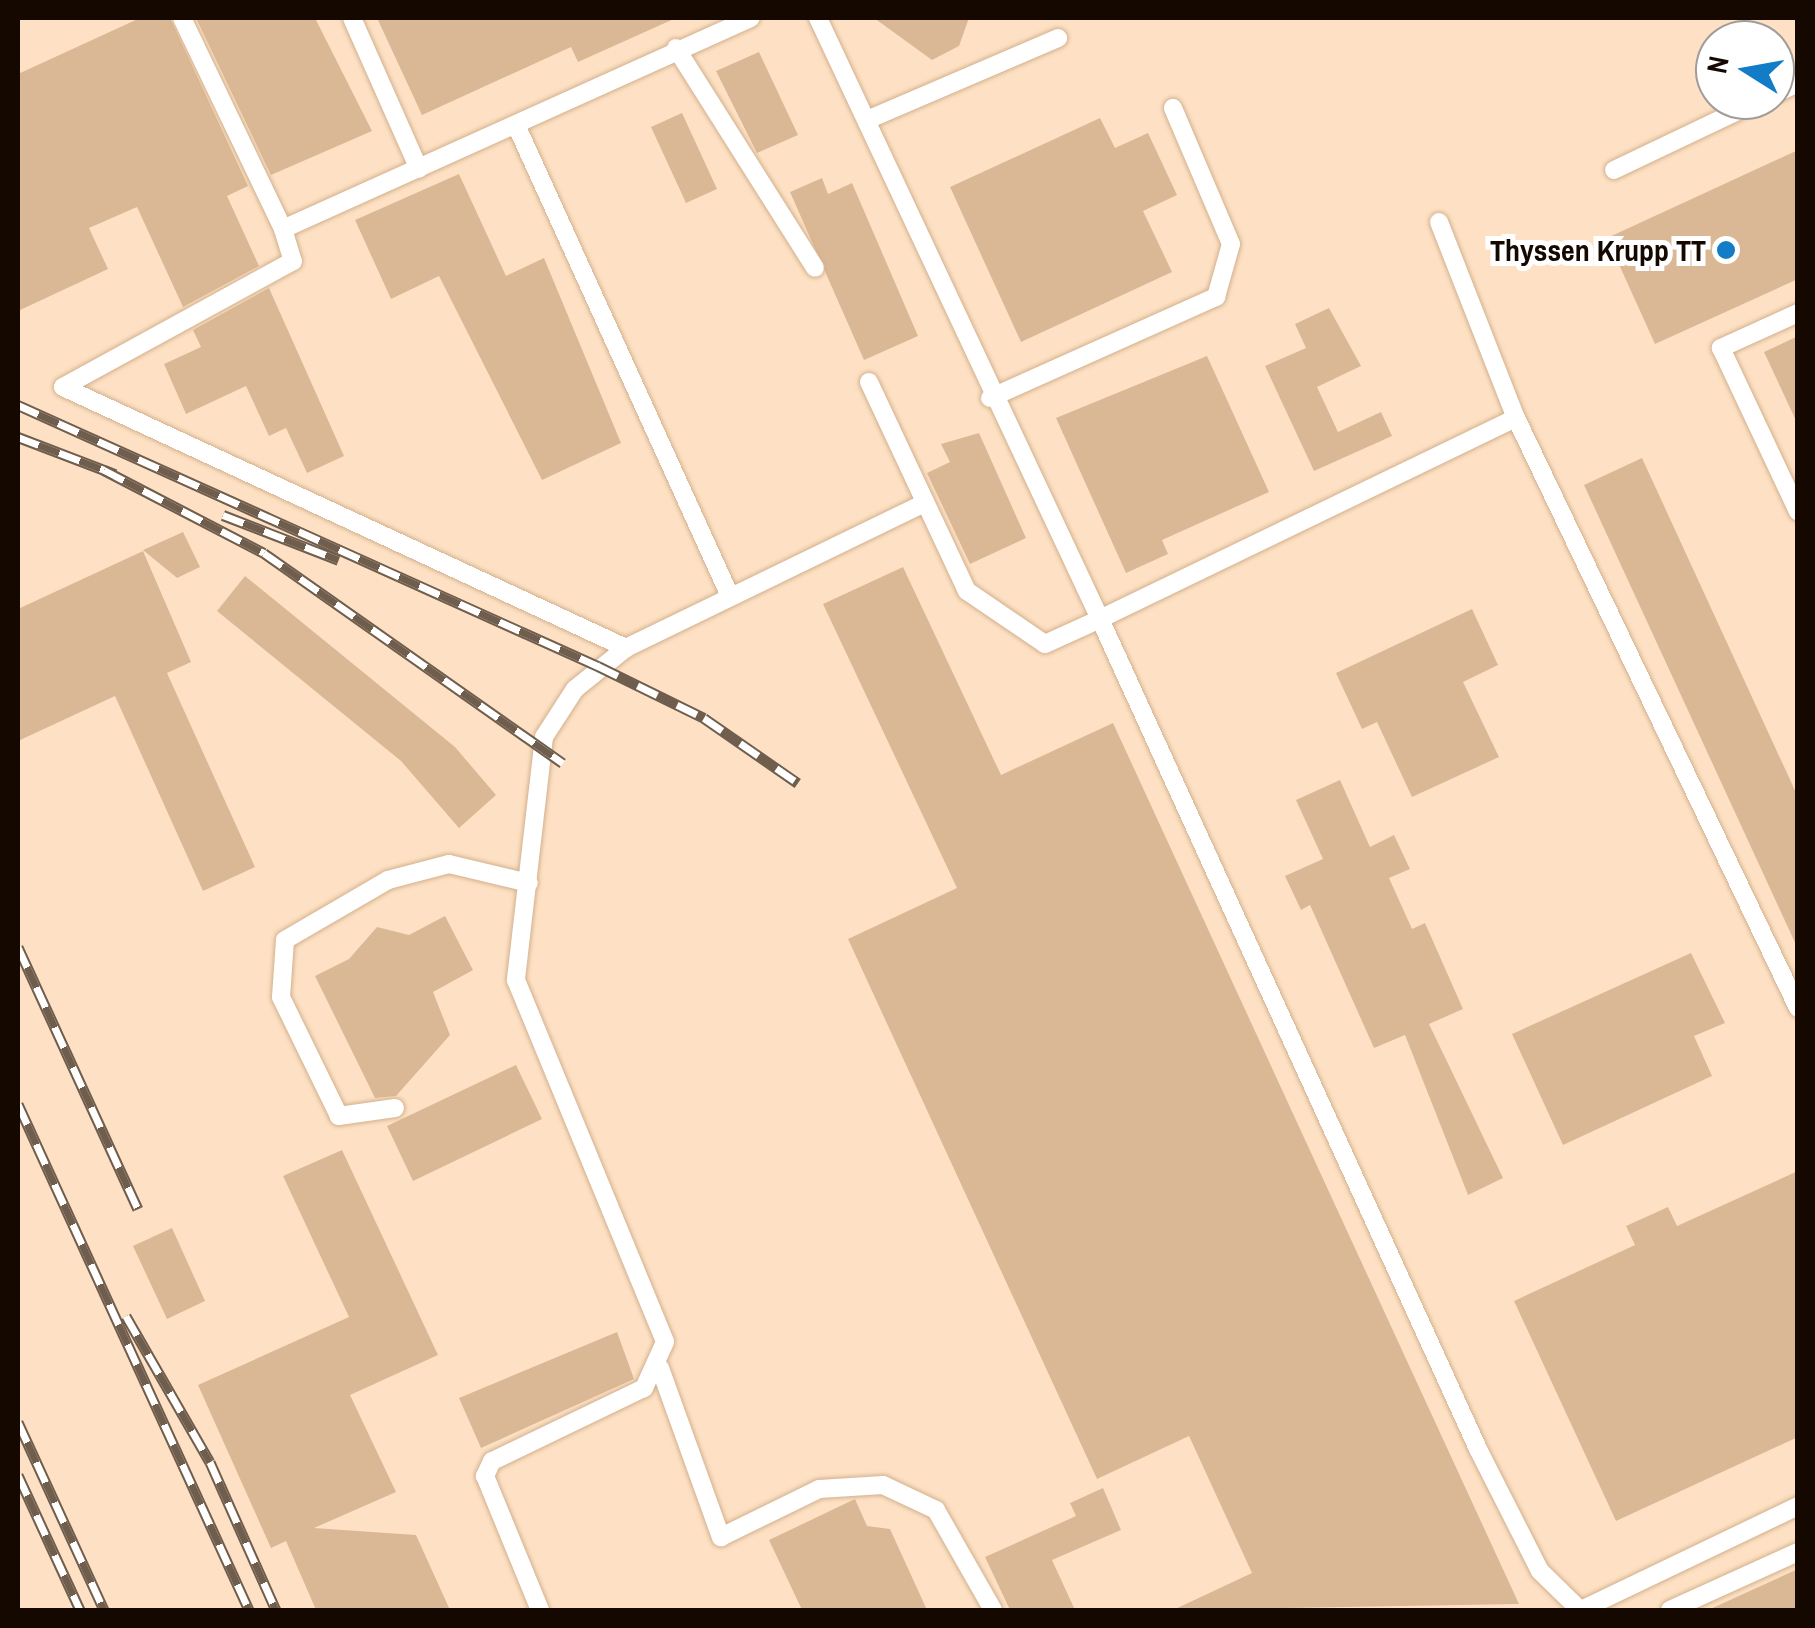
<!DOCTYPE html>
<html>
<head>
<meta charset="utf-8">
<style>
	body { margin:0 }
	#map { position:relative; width:1815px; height:1628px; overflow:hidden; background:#fee1c4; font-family:"Archivo Narrow",sans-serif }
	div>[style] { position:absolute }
	.building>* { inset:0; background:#dbb895 }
	.roads { filter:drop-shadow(0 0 2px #d2b08d) drop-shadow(0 0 2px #d2b08d) }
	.lane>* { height:18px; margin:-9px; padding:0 9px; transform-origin:9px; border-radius:9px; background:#fff }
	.rail>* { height:11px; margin-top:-5.5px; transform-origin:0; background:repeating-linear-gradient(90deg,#fff 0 22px,#6f5d4d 0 44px); box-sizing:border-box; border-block:2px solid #6f5d4d }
	.dots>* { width:28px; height:28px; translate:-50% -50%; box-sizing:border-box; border:5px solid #fff; border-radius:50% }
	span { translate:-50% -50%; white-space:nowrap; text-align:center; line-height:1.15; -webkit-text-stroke:10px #fff; paint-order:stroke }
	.poi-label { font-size:30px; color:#140801; font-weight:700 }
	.right { translate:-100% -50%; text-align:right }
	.frame { position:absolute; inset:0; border:20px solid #140801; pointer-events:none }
	.north { position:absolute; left:1695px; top:20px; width:100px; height:100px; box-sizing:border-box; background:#fff; border:2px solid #a19c99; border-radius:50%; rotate:281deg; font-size:28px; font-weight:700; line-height:40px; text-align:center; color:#140801 }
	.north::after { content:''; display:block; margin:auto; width:35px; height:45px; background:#127cc7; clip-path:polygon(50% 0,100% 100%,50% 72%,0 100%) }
</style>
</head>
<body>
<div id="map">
	<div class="building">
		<i style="clip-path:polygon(140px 18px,170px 18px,248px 186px,227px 196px,259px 266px,183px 307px,137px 207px,89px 228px,108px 269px,18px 311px,18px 74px)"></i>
		<i style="clip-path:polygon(196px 18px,315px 18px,372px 131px,271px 175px)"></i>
		<i style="clip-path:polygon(377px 18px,676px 18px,578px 62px,571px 47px,422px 115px)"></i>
		<i style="clip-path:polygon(874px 18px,969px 18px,959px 46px,932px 60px)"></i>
		<i style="clip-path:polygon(759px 52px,798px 135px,757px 153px,716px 71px)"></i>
		<i style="clip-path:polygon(682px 113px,717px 189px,686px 203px,651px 127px)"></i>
		<i style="clip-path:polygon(1100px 118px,1115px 148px,1148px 133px,1177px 195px,1143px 211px,1172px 272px,1021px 342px,950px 187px)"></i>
		<i style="clip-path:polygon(1798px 150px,1798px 279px,1655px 344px,1607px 238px)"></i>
		<i style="clip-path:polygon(459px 174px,506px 276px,544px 258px,621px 443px,542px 480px,439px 276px,391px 299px,355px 220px)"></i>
		<i style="clip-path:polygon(822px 178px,828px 194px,852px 183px,918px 336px,864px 360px,790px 192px)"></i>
		<i style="clip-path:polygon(269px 288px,344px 456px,307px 473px,286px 428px,269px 436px,246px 386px,186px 414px,164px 364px,201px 347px,193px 330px)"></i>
		<i style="clip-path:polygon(1329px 308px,1361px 366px,1317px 387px,1338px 432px,1381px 412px,1392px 436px,1314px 471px,1265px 366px,1306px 348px,1295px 324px)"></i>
		<i style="clip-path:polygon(1798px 336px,1798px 425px,1764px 352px)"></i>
		<i style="clip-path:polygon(1207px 356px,1269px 492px,1162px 540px,1168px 554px,1126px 573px,1056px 418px)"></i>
		<i style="clip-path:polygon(979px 433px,1026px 538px,970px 564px,927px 473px,950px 462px,941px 444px)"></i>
		<i style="clip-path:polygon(1642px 458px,1798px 797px,1798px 949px,1584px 485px)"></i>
		<i style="clip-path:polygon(183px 532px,200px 567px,177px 578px,143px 550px)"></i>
		<i style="clip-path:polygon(143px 551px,191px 662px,167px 673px,255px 867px,203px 891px,115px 696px,18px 741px,18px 609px)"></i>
		<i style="clip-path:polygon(903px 567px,1001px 775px,1113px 723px,1519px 1604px,1173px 1610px,1252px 1573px,1189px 1436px,1097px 1479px,848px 939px,957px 888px,823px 604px)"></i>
		<i style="clip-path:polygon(245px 576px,455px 747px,496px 795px,459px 828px,401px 761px,217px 611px)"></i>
		<i style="clip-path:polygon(1472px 609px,1498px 665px,1463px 682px,1499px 757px,1412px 797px,1377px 722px,1362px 729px,1336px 673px)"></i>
		<i style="clip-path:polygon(1340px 780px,1370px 847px,1394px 835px,1410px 869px,1389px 878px,1412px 929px,1425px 923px,1463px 1009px,1429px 1024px,1503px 1178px,1468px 1195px,1405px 1035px,1374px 1048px,1310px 905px,1301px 910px,1285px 876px,1323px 859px,1296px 800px)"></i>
		<i style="clip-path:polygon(445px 916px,473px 970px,433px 992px,450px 1035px,396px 1096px,375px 1098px,315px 976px,349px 959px,377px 927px,409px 935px)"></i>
		<i style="clip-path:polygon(1691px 953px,1725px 1023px,1694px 1036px,1712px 1076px,1563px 1145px,1512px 1034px)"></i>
		<i style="clip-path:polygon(516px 1065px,542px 1119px,413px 1181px,387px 1126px)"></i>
		<i style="clip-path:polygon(342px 1150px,438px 1355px,350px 1395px,396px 1492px,314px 1528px,416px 1535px,450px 1610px,316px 1610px,286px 1541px,271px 1548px,198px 1385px,349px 1317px,283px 1176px)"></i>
		<i style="clip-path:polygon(1798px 1171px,1798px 1437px,1616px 1521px,1514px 1301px,1635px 1245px,1626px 1226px,1668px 1207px,1677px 1226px)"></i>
		<i style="clip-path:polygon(172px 1228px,205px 1301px,167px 1319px,133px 1246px)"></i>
		<i style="clip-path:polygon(617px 1332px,634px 1379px,481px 1448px,459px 1398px)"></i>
		<i style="clip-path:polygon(1103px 1488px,1121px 1530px,1052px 1560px,1075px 1610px,1010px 1610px,985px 1557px,1076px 1516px,1070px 1503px)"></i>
		<i style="clip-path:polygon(855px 1499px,867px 1526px,890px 1529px,927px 1610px,802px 1610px,769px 1540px)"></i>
		<i style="clip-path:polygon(1798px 1569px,1798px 1610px,1708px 1610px)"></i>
	</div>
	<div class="roads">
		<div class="lane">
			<i style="left:182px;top:18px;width:234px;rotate:64.4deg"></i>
			<i style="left:283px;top:229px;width:513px;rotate:-24.27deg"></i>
			<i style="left:352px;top:18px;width:165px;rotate:66.1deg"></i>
			<i style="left:818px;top:18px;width:664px;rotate:64.86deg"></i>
			<i style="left:1100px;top:619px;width:462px;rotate:-25.8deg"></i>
			<i style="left:1516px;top:418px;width:654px;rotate:64.45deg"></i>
			<i style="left:676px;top:48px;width:260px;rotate:57.7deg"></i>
			<i style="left:1775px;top:94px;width:25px;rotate:-26deg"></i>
			<i style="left:867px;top:120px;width:208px;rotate:-23.2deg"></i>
			<i style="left:517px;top:127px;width:513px;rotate:65.58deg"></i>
			<i style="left:1614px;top:170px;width:163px;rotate:-25.5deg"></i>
			<i style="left:1439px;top:222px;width:211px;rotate:68.6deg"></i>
			<i style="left:283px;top:229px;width:34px;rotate:73deg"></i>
			<i style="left:293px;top:261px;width:262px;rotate:151.3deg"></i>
			<i style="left:63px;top:387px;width:621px;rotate:24.87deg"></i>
			<i style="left:626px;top:648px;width:65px;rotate:141.2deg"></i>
			<i style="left:575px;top:689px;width:57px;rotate:122.9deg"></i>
			<i style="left:544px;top:737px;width:245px;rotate:96.6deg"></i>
			<i style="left:516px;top:980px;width:391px;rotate:67.6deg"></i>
			<i style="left:665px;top:1342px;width:51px;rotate:114.5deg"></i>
			<i style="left:644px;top:1388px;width:169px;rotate:154.3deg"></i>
			<i style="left:492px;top:1461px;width:17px;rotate:115deg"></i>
			<i style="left:485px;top:1476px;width:145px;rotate:67.7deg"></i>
			<i style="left:1798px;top:313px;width:85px;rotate:155.6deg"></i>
			<i style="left:1721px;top:348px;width:181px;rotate:64.8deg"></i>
			<i style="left:869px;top:382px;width:231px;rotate:64.9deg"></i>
			<i style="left:967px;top:591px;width:94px;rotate:34.2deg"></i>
			<i style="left:1045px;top:644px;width:60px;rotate:-24.4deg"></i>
			<i style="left:1100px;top:619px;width:912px;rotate:65.51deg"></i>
			<i style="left:1478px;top:1449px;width:137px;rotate:63.1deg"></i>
			<i style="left:1540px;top:1571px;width:56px;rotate:44.3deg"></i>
			<i style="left:990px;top:398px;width:248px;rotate:-24.1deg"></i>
			<i style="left:1216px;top:297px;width:55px;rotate:-74.2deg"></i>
			<i style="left:1231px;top:244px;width:148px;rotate:-113.1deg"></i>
			<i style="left:626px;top:648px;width:331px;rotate:-25.9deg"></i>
			<i style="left:395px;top:1108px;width:57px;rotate:171.9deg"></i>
			<i style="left:339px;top:1116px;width:132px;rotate:-116deg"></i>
			<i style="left:281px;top:997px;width:57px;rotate:-86deg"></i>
			<i style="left:285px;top:940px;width:119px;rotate:-30.2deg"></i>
			<i style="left:388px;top:880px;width:63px;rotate:-14.7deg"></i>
			<i style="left:449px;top:864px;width:82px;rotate:13.4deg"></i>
			<i style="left:660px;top:1368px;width:180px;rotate:70.2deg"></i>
			<i style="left:721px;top:1537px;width:109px;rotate:-26.1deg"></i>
			<i style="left:819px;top:1489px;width:64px;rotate:-3.6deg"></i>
			<i style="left:883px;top:1485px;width:59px;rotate:25.3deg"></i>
			<i style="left:936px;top:1510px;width:115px;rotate:60.3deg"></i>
			<i style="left:1581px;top:1610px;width:241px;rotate:-25.6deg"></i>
			<i style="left:1670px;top:1610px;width:141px;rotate:-24.4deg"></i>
		</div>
	</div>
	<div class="rail">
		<i style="left:18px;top:405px;width:636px;rotate:24.23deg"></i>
		<i style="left:598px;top:666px;width:118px;rotate:26.1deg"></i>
		<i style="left:704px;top:718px;width:114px;rotate:34.7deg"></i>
		<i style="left:18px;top:437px;width:104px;rotate:20.9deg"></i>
		<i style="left:104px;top:470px;width:180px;rotate:27.4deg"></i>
		<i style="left:264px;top:553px;width:365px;rotate:35.1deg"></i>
		<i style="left:223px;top:515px;width:124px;rotate:21.2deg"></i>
		<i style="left:18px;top:947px;width:288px;rotate:65.4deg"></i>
		<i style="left:18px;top:1104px;width:556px;rotate:65.46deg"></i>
		<i style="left:126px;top:1316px;width:168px;rotate:60.1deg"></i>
		<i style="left:210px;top:1462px;width:162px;rotate:66deg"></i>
		<i style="left:18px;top:1422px;width:207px;rotate:65.4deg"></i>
		<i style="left:18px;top:1475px;width:149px;rotate:65.3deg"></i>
	</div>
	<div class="dots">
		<i style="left:1726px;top:250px;background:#127cc7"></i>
	</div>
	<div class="poi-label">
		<span class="right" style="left:1706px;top:250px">Thyssen Krupp TT</span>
	</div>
	<div class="frame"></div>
	<div class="north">N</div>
</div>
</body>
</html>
